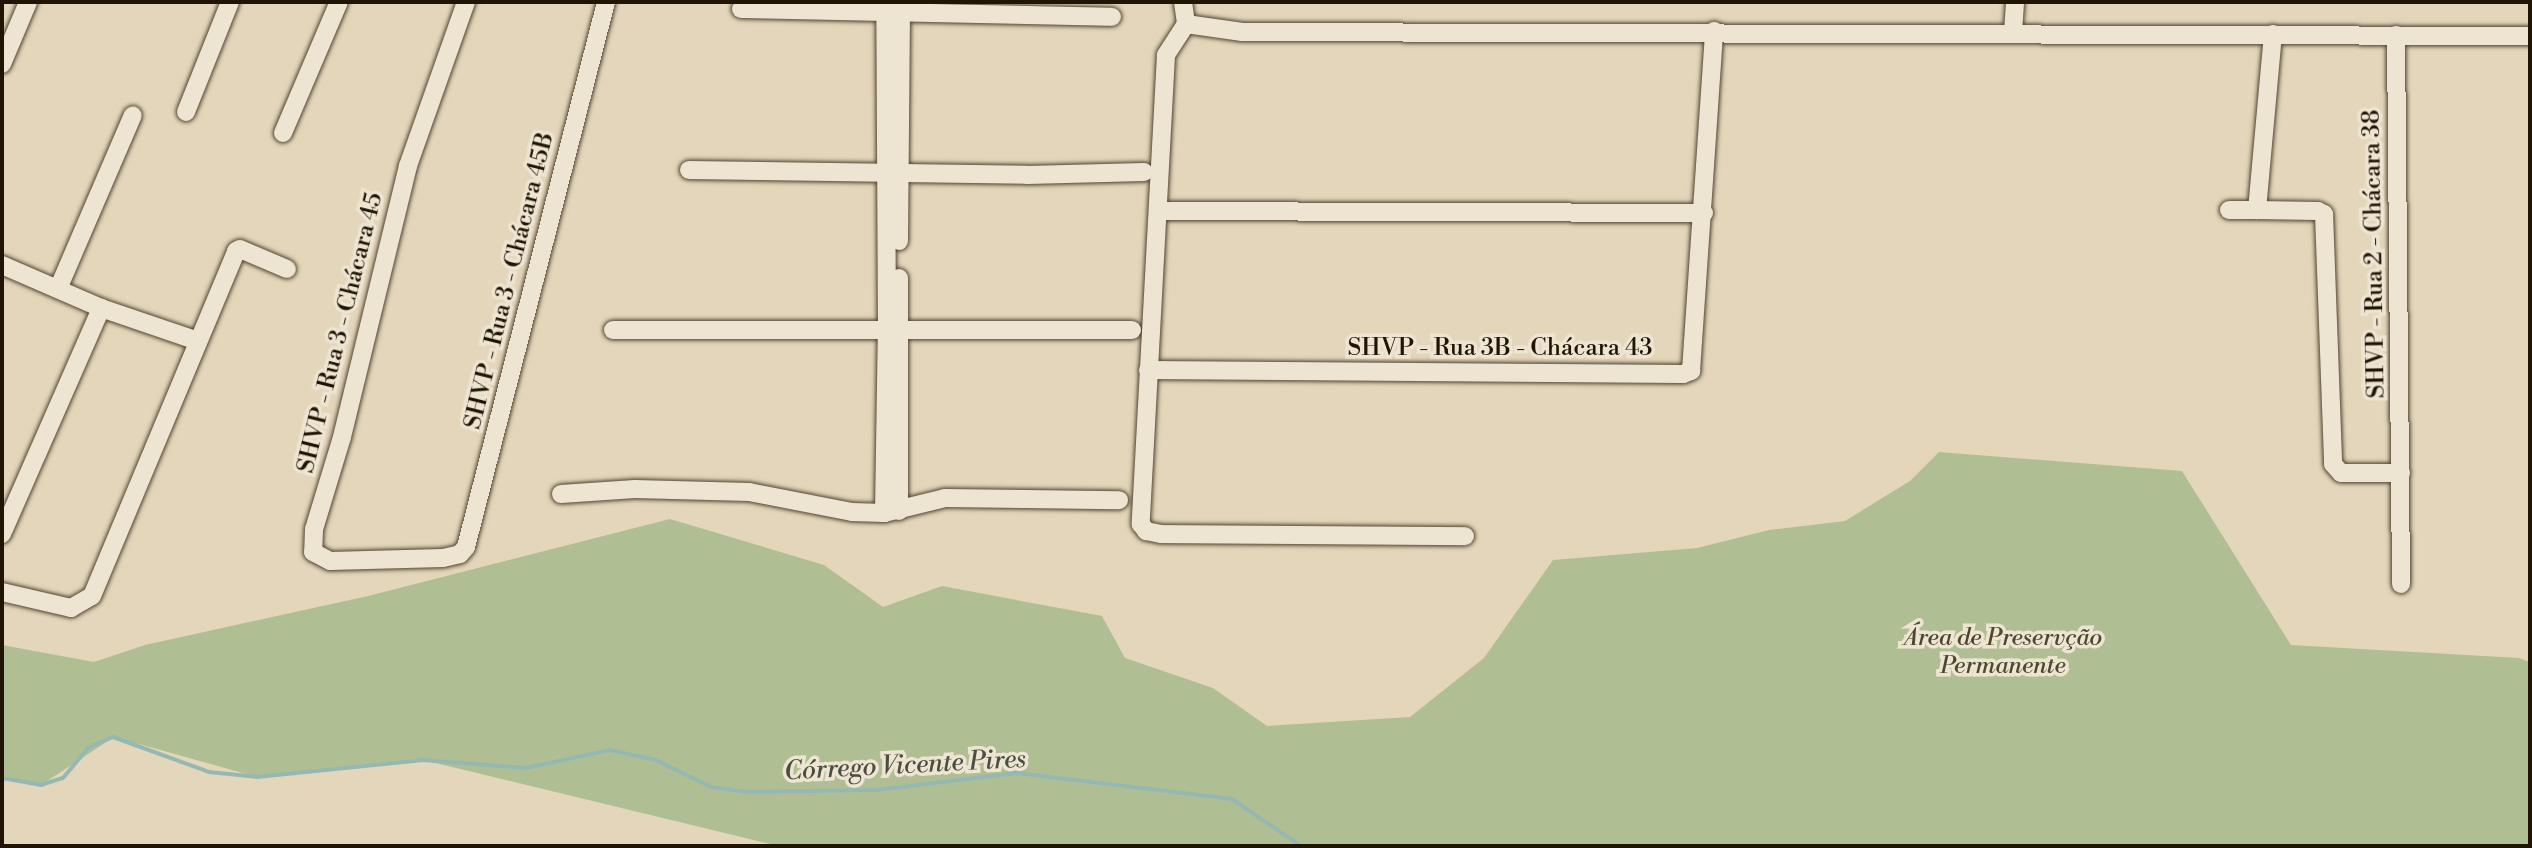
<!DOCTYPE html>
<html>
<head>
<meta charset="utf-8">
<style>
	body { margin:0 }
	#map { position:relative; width:2532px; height:848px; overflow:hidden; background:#e4d6ba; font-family:"Libre Bodoni",serif }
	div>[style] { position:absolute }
	.green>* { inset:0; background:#b0bf93 }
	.stream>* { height:4px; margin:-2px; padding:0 2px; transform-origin:2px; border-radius:2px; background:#95b9b2 }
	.roads { filter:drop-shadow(0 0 2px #514532) drop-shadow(0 0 2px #514532) }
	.minor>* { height:18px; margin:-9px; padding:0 9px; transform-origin:9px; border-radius:9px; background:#ede4d2 }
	span { translate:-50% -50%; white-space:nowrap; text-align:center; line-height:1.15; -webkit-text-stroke:7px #ede4d2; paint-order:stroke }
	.street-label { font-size:24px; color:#201504 }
	.park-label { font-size:24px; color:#4b482f; font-style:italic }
	.water-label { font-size:26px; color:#494e41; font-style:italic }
	.frame { position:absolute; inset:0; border:4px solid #201504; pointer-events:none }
</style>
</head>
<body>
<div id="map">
	<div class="green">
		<i style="clip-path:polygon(1939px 452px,2182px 471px,2291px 645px,2519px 658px,2530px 662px,2530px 846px,778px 846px,423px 760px,257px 777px,114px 737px,41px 785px,2px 778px,2px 645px,94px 662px,145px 645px,368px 596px,670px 519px,824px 565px,883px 607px,942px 586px,1102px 616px,1125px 658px,1213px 688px,1267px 726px,1410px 717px,1484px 658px,1553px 560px,1697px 548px,1769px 530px,1845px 521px,1910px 481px)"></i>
	</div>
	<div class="stream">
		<i style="left:2px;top:778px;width:40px;rotate:10deg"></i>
		<i style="left:41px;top:785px;width:23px;rotate:-18deg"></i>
		<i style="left:63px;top:778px;width:40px;rotate:-50deg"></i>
		<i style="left:89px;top:747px;width:26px;rotate:-23deg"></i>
		<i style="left:113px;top:737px;width:102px;rotate:20deg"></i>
		<i style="left:209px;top:772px;width:48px;rotate:5.9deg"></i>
		<i style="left:257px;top:777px;width:167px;rotate:-5.8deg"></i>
		<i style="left:423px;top:760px;width:103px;rotate:4.4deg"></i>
		<i style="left:526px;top:768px;width:86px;rotate:-12.1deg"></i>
		<i style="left:610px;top:750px;width:47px;rotate:12.3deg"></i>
		<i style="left:656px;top:760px;width:61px;rotate:26.1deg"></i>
		<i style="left:711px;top:787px;width:36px;rotate:8deg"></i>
		<i style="left:747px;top:792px;width:129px;rotate:-0.9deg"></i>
		<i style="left:876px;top:790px;width:142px;rotate:-6.9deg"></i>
		<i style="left:1017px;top:773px;width:217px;rotate:6.9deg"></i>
		<i style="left:1232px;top:799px;width:83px;rotate:34.3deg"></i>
	</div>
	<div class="roads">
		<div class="minor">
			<i style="left:466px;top:2px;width:174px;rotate:109.5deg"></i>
			<i style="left:408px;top:166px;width:279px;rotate:103.7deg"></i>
			<i style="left:342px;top:437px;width:96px;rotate:106.9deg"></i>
			<i style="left:314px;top:529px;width:23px;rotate:92deg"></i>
			<i style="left:313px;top:552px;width:19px;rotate:28deg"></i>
			<i style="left:330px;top:561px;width:113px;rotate:-1.5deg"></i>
			<i style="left:443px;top:558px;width:17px;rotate:-13deg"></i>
			<i style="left:460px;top:554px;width:9px;rotate:-49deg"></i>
			<i style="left:466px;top:547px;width:563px;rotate:-75.59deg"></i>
			<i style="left:1183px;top:2px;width:22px;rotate:82deg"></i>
			<i style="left:1186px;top:24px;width:57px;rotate:8.1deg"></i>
			<i style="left:1242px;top:32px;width:1288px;rotate:0.18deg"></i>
			<i style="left:741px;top:9px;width:371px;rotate:1.2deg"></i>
			<i style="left:1186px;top:24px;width:37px;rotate:123deg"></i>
			<i style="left:1166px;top:55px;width:470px;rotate:93.1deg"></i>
			<i style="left:1141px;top:524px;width:9px;rotate:54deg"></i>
			<i style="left:1146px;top:531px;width:16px;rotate:11deg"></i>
			<i style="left:1162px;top:534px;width:303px;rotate:0.4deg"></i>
			<i style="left:2013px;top:32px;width:30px;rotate:-86deg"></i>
			<i style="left:2273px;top:34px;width:177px;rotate:95.2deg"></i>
			<i style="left:2257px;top:210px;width:61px;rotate:0.9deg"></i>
			<i style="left:2318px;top:211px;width:7px;rotate:27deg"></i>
			<i style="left:2324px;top:214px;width:250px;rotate:87.9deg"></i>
			<i style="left:2333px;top:464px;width:12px;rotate:48deg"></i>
			<i style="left:2341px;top:473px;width:60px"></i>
			<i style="left:2396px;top:35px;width:549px;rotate:89.48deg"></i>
			<i style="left:2px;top:64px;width:67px;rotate:-67.2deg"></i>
			<i style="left:186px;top:112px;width:118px;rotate:-68.2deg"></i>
			<i style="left:283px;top:133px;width:142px;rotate:-66.9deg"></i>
			<i style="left:689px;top:170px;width:338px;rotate:0.8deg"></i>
			<i style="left:1027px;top:175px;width:117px;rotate:-1.5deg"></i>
			<i style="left:2229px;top:210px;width:28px"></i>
			<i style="left:1158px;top:211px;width:546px;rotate:0.21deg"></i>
			<i style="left:899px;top:241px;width:239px;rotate:-89.5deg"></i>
			<i style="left:2px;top:265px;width:108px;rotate:23.5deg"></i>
			<i style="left:101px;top:308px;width:102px;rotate:18.8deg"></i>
			<i style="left:899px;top:278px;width:233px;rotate:90deg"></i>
			<i style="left:58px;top:289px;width:189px;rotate:-66.7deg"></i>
			<i style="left:613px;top:330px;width:519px"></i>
			<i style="left:1148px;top:370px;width:535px;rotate:0.43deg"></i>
			<i style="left:1683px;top:374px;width:9px;rotate:-21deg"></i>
			<i style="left:1691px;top:371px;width:341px;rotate:-86.1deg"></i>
			<i style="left:561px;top:494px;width:74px;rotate:-3.9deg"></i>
			<i style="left:635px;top:489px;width:114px;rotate:1.5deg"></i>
			<i style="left:749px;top:492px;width:105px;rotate:11deg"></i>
			<i style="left:852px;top:512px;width:32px;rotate:2deg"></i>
			<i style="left:884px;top:513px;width:63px;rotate:-13.8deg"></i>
			<i style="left:945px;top:498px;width:174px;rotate:0.7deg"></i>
			<i style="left:884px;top:513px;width:182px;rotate:-89.1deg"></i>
			<i style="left:887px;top:331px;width:329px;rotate:-90.3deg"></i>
			<i style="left:2px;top:534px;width:247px;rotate:-66.3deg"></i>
			<i style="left:2px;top:592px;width:71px;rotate:13.1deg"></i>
			<i style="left:71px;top:608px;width:24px;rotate:-30deg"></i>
			<i style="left:92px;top:596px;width:374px;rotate:-67.3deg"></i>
			<i style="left:236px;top:251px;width:4px;rotate:-27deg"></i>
			<i style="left:240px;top:249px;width:51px;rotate:23.1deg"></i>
		</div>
	</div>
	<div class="street-label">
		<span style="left:2375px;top:254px;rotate:-91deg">SHVP - Rua 2 - Chácara 38</span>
		<span style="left:510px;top:281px;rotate:-76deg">SHVP - Rua 3 - Chácara 45B</span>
		<span style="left:341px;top:333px;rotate:-76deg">SHVP - Rua 3 - Chácara 45</span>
		<span style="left:1500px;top:349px">SHVP - Rua 3B - Chácara 43</span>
	</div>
	<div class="park-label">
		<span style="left:2003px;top:653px">Área de Preservção<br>Permanente</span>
	</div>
	<div class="water-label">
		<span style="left:905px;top:766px;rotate:-3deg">Córrego Vicente Pires</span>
	</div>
	<div class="frame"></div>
</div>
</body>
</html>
